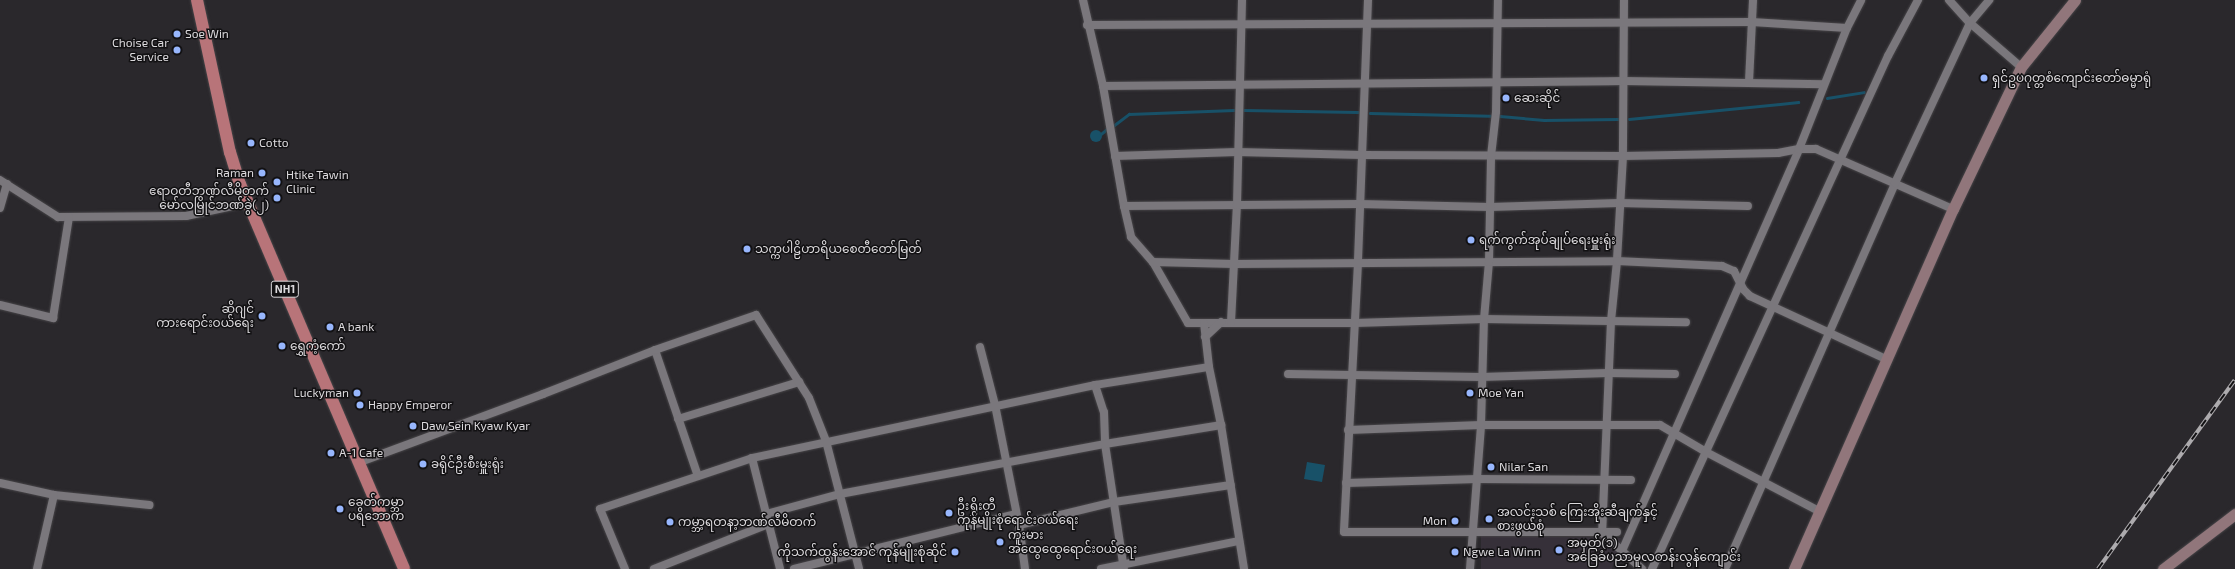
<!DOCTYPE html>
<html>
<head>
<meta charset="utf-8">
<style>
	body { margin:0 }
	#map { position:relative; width:2235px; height:569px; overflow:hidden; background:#2a282c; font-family:"Exo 2","Noto Sans Myanmar",sans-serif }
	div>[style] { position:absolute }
	.built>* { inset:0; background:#363039 }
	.water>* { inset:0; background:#185168 }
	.round { border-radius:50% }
	.stream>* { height:2.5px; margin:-1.25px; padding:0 1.25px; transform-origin:1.25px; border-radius:1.25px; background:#185168 }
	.roads { filter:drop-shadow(0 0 1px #474548) drop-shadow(0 0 1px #474548) }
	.minor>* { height:8px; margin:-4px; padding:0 4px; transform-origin:4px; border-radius:4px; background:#7a777c }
	.secondary>* { height:11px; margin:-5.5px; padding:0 5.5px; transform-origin:5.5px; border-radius:5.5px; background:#91767b }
	.trunk>* { height:12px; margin:-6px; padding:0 6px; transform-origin:6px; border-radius:6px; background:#b87479 }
	.rail>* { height:4px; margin-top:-2px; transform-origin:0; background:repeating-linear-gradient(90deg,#121113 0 8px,#adabae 0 16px); box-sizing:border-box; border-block:1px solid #adabae }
	.dots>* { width:11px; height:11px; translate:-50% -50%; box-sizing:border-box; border:2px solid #121113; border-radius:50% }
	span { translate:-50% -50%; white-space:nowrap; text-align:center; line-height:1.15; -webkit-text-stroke:3px #121113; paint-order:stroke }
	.shield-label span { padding:1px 3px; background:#121113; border:1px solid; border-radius:3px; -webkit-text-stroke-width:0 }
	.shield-label { font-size:11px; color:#dcdadd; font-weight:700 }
	.poi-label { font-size:12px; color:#dcdadd }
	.left { translate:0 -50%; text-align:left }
	.right { translate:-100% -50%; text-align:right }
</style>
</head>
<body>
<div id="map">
	<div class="built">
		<i style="clip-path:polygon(1481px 536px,1621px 538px,1612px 569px,1481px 569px)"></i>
	</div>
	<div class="water">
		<i class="round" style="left:1090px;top:130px;width:12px;height:12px"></i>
		<i style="clip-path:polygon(1307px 462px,1325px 465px,1322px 482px,1304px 479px)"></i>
	</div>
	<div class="stream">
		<i style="left:1827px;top:98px;width:37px;rotate:-9deg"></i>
		<i style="left:1244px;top:110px;width:114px;rotate:1deg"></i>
		<i style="left:1370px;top:113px;width:130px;rotate:1.3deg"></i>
		<i style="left:1500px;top:116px;width:44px;rotate:5.2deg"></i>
		<i style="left:1544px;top:120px;width:74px;rotate:-0.8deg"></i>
		<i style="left:1629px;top:119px;width:170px;rotate:-5.7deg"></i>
		<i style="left:1113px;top:126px;width:20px;rotate:-37deg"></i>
		<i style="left:1129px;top:114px;width:105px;rotate:-2.2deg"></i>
		<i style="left:1101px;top:134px;width:8px;rotate:-40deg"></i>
	</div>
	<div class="roads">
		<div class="minor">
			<i style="left:1083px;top:0;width:88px;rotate:76.9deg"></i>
			<i style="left:1103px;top:86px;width:122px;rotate:80.1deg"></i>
			<i style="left:1124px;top:206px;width:32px;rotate:77deg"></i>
			<i style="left:1131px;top:237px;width:33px;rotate:49deg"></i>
			<i style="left:1153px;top:262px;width:70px;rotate:60.2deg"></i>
			<i style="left:1188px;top:323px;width:167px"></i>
			<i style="left:1355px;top:323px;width:129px;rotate:-1.8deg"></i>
			<i style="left:1484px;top:319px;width:202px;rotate:0.9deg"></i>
			<i style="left:1368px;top:0;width:263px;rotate:92.2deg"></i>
			<i style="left:1358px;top:263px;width:269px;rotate:93deg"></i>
			<i style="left:1344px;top:532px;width:273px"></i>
			<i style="left:1624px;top:0;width:156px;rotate:90.4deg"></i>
			<i style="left:1623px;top:156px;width:105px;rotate:93.3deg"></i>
			<i style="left:1617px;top:261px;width:60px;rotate:95.7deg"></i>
			<i style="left:1611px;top:321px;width:212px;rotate:92.4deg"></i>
			<i style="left:1602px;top:533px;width:54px;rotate:42deg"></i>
			<i style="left:1949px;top:0;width:31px;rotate:48deg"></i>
			<i style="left:1970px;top:23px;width:67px;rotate:40.8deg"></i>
			<i style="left:1087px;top:25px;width:665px;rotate:-0.26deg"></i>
			<i style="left:1752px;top:22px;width:95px;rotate:3.6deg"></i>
			<i style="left:1749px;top:82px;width:82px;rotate:-87.2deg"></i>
			<i style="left:1103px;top:86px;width:521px;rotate:-0.55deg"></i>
			<i style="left:1624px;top:81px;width:200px;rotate:0.9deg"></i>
			<i style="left:1115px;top:156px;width:122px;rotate:-1.9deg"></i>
			<i style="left:1237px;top:152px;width:125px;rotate:1.4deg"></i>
			<i style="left:1362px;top:155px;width:261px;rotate:0.2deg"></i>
			<i style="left:1623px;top:156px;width:155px;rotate:-1.1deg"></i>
			<i style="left:1778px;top:153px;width:21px;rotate:-11deg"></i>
			<i style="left:1799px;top:149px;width:17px"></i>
			<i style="left:1816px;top:149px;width:150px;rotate:23.7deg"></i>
			<i style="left:0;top:180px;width:69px;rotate:32.5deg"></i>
			<i style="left:58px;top:217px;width:128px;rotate:-0.4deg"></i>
			<i style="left:186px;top:216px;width:62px;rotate:-12deg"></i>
			<i style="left:1124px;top:206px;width:235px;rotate:-0.5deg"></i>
			<i style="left:1359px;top:204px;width:131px;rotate:1.3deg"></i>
			<i style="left:1490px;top:207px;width:129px;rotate:-1.8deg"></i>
			<i style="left:1619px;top:203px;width:129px;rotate:1.3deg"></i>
			<i style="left:0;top:208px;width:25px;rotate:-74deg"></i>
			<i style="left:1153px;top:262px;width:81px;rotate:1.4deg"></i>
			<i style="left:1234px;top:264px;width:383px;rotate:-0.4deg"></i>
			<i style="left:1617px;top:261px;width:105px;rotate:2.7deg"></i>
			<i style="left:1722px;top:266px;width:13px;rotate:23deg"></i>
			<i style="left:1734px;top:271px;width:20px;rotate:63deg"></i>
			<i style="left:1743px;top:289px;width:10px;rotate:45deg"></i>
			<i style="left:1750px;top:296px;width:152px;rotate:24.9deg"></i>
			<i style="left:0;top:305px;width:55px;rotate:13.8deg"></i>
			<i style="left:53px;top:318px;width:102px;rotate:-81deg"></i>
			<i style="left:1231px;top:322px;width:117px;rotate:-87.1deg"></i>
			<i style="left:1237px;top:205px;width:205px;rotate:-88.6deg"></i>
			<i style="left:1204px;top:323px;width:44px;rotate:83.5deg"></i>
			<i style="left:1209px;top:367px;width:59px;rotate:78.3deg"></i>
			<i style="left:1221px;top:425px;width:146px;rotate:80.9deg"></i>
			<i style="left:1205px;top:337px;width:22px;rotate:-43deg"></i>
			<i style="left:980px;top:347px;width:60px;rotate:75.5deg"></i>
			<i style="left:995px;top:405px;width:122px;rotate:78.7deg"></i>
			<i style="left:1019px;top:525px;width:44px;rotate:82.2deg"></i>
			<i style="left:655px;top:350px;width:133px;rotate:71.2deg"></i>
			<i style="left:1288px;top:374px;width:193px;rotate:0.9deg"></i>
			<i style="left:1481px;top:377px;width:127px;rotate:-1.8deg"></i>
			<i style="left:1608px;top:373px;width:67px;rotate:0.9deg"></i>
			<i style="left:1095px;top:385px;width:28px;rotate:72deg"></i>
			<i style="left:1104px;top:412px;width:32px;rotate:88deg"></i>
			<i style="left:1105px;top:444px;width:126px;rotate:81.4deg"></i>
			<i style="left:678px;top:419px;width:127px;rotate:-17deg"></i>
			<i style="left:1348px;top:430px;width:133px;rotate:-2.2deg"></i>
			<i style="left:1481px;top:425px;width:179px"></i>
			<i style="left:1660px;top:425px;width:53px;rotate:30.4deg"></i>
			<i style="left:1706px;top:452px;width:127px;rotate:27.6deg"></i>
			<i style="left:752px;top:458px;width:114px;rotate:75.8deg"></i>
			<i style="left:360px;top:462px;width:195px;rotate:-20.4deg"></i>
			<i style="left:543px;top:394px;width:120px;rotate:-21.4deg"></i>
			<i style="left:655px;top:350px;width:107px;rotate:-19.1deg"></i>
			<i style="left:756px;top:315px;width:98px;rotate:57.4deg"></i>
			<i style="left:809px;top:398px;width:46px;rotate:68.4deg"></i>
			<i style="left:826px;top:441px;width:132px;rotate:75.5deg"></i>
			<i style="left:0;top:483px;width:55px;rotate:12.5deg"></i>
			<i style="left:54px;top:495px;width:96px;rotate:6deg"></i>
			<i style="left:1346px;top:483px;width:131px;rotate:-1.7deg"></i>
			<i style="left:1477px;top:479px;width:154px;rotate:0.4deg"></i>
			<i style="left:766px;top:514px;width:77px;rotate:-15.1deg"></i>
			<i style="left:840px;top:494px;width:270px;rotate:-10.7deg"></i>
			<i style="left:1105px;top:444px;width:118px;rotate:-9.3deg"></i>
			<i style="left:1019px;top:525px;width:98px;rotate:-13.6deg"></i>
			<i style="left:1114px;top:502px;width:118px;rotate:-8.3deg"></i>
			<i style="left:1622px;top:551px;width:439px;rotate:-66.2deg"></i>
			<i style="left:1799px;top:149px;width:130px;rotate:-68.4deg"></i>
			<i style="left:1847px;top:28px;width:31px;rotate:-63deg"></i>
			<i style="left:37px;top:569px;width:76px;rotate:-77.1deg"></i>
			<i style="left:625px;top:569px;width:65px;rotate:-112.6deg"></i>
			<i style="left:600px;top:509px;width:160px;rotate:-18.5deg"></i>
			<i style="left:752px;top:458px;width:351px;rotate:-12deg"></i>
			<i style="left:1095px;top:385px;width:115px;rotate:-9deg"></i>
			<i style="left:654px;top:569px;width:123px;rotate:-21.5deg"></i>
			<i style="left:794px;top:569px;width:229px;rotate:-13.9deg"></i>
			<i style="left:1101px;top:569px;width:141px;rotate:-11.5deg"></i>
			<i style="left:1470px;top:569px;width:144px;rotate:-85.6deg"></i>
			<i style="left:1481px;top:425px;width:106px;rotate:-88.4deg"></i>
			<i style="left:1484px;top:319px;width:57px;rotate:-85deg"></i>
			<i style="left:1489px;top:262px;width:106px;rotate:-88.9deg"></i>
			<i style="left:1491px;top:156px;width:44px;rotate:-83.5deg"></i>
			<i style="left:1496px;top:112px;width:112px;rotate:-89deg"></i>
			<i style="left:1652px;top:569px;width:565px;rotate:-65.3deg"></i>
			<i style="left:1888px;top:56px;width:64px;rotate:-61.8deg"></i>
			<i style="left:1725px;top:569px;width:422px;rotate:-66.2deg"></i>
			<i style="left:1895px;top:183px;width:177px;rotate:-64.9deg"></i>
			<i style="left:1970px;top:23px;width:30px;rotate:-50deg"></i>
		</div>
		<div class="secondary">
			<i style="left:1794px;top:569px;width:394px;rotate:-66.2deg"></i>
			<i style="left:1953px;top:209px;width:157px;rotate:-64.4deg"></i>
			<i style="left:2021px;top:67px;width:86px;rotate:-51.1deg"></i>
			<i style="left:2163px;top:569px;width:91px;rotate:-37.4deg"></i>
		</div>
		<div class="trunk">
			<i style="left:197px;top:0;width:156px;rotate:77.8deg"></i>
			<i style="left:230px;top:152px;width:34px;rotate:73deg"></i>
			<i style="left:240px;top:184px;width:418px;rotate:66.9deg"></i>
		</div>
	</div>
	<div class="rail">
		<i style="left:2098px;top:569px;width:233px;rotate:-54.1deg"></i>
	</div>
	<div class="dots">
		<i style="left:177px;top:34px;background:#97b6fd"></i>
		<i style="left:177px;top:50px;background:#97b6fd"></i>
		<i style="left:1984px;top:78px;background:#97b6fd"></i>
		<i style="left:1506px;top:98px;background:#97b6fd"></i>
		<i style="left:251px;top:143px;background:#97b6fd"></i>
		<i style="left:262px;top:173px;background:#97b6fd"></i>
		<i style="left:277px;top:182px;background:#97b6fd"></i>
		<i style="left:277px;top:198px;background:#97b6fd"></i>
		<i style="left:1471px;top:240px;background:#97b6fd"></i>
		<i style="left:747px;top:249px;background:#97b6fd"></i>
		<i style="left:262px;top:316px;background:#97b6fd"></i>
		<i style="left:330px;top:327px;background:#97b6fd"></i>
		<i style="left:282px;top:346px;background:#97b6fd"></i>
		<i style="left:357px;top:393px;background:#97b6fd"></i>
		<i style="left:1470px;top:393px;background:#97b6fd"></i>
		<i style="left:360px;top:405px;background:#97b6fd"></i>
		<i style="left:413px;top:426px;background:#97b6fd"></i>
		<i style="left:331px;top:453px;background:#97b6fd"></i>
		<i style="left:423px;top:464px;background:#97b6fd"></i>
		<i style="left:1491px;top:467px;background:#97b6fd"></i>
		<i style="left:340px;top:509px;background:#97b6fd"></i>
		<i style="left:949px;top:513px;background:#97b6fd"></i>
		<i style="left:1489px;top:519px;background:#97b6fd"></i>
		<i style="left:1455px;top:521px;background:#97b6fd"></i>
		<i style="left:670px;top:522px;background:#97b6fd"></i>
		<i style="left:1000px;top:542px;background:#97b6fd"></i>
		<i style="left:1559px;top:550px;background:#97b6fd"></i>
		<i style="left:955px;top:552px;background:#97b6fd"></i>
		<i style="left:1455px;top:552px;background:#97b6fd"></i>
	</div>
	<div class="shield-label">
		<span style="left:285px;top:289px">NH1</span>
	</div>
	<div class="poi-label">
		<span class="left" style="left:185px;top:34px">Soe Win</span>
		<span class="right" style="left:169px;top:50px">Choise Car<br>Service</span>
		<span class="left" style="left:1992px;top:78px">ရှင်ဥပဂုတ္တစံကျောင်းတော်ဓမ္မာရုံ</span>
		<span class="left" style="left:1514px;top:98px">ဆေးဆိုင်</span>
		<span class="left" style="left:259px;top:143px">Cotto</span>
		<span class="right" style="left:254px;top:173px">Raman</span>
		<span class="left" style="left:286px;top:182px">Htike Tawin<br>Clinic</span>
		<span class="right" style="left:269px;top:198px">ဧရာဝတီဘဏ်လီမိတက်<br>မော်လမြိုင်ဘဏ်ခွဲ(၂)</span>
		<span class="left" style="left:1479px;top:240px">ရက်ကွက်အုပ်ချုပ်ရေးမှူးရုံး</span>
		<span class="left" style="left:755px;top:249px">သက္ကပါဠိဟာရိယစေတီတော်မြတ်</span>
		<span class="right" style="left:254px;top:316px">ဆိုဂျင်<br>ကားရောင်းဝယ်ရေး</span>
		<span class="left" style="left:338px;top:327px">A bank</span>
		<span class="left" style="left:290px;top:346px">ရွှေကံ့ကော်</span>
		<span class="right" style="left:349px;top:393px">Luckyman</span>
		<span class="left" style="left:1478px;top:393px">Moe Yan</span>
		<span class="left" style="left:368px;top:405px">Happy Emperor</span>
		<span class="left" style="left:421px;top:426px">Daw Sein Kyaw Kyar</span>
		<span class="left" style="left:339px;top:453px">A-1 Cafe</span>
		<span class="left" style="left:431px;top:464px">ခရိုင်ဦးစီးမှူးရုံး</span>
		<span class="left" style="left:1499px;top:467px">Nilar San</span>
		<span class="left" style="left:348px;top:509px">ခေတ်ကမ္ဘာ<br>ပရိဘောက</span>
		<span class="left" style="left:957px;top:513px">ဦးရှိုးတီ<br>ကုန်မျိုးစုံရောင်းဝယ်ရေး</span>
		<span class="left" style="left:1497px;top:519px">အလင်းသစ် ကြေးအိုးဆီချက်နှင့်<br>စားဖွယ်စုံ</span>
		<span class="right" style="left:1447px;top:521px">Mon</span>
		<span class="left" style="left:678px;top:522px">ကမ္ဘာ့ရတနာ့ဘဏ်လီမိတက်</span>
		<span class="left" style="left:1008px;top:542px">ကူးမား<br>အထွေထွေရောင်းဝယ်ရေး</span>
		<span class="left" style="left:1567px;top:550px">အမှတ်(၁)<br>အခြေခံပညာမူလတန်းလွန်ကျောင်း</span>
		<span class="right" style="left:947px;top:552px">ကိုသက်ထွန်းအောင် ကုန်မျိုးစုံဆိုင်</span>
		<span class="left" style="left:1463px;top:552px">Ngwe La Winn</span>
	</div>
</div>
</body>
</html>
